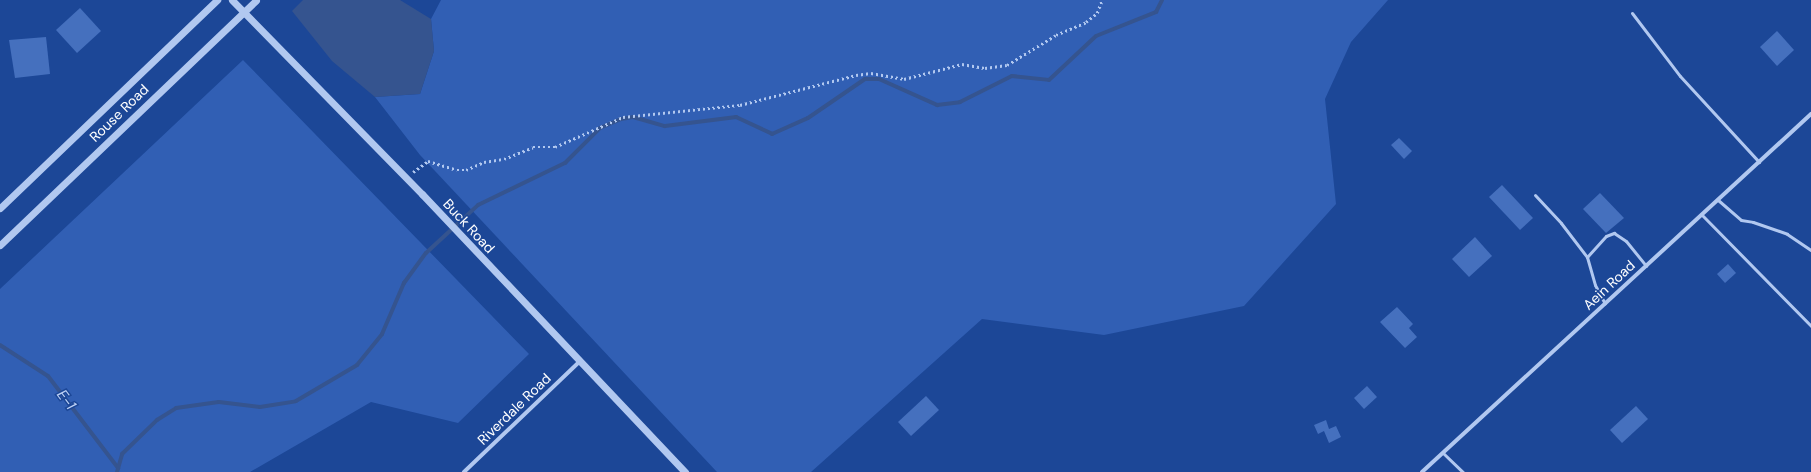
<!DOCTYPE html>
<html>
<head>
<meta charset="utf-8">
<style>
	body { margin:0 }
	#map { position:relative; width:1811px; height:472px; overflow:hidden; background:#1c4797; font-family:"DM Sans",sans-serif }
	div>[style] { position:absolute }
	.green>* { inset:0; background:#315fb4 }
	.water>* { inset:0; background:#35548f }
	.stream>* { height:4px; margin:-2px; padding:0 2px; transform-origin:2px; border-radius:2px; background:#35548f }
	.building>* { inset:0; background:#4570be }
	.path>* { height:2.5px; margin-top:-1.25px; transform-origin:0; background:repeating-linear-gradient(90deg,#b1c8f0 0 2px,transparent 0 5px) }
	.service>* { height:3px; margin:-1.5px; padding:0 1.5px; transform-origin:1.5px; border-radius:1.5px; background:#b1c8f0 }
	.minor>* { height:4px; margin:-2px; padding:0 2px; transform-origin:2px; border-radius:2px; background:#b1c8f0 }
	.tertiary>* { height:7px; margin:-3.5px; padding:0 3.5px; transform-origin:3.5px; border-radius:3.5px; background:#b1c8f0 }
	span { translate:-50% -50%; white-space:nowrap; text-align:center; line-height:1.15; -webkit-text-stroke:3px #1c4797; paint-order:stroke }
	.street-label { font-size:14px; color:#fff }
	.water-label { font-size:15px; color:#bed2f6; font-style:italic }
</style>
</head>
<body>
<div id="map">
	<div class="green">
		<i style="clip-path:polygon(441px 0,1388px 0,1351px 42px,1325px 99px,1336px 204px,1244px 306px,1104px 335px,982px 319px,811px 472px,717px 472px,420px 155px,375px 97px,420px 94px,434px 51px,431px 19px)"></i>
		<i style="clip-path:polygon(243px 60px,529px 354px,458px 423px,371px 402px,250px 472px,0 472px,0 289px)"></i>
	</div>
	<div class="water">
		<i style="clip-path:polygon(303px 0,400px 0,431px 19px,434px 51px,420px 94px,375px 97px,332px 61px,292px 11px)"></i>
	</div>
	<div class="stream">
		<i style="left:0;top:345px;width:57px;rotate:32.9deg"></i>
		<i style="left:48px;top:376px;width:116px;rotate:52.7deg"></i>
		<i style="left:117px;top:472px;width:19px;rotate:-74deg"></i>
		<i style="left:122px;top:454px;width:49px;rotate:-44.2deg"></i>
		<i style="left:157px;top:420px;width:22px;rotate:-32deg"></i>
		<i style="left:176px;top:408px;width:43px;rotate:-7.9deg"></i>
		<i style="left:219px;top:402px;width:41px;rotate:7deg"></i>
		<i style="left:260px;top:407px;width:36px;rotate:-9deg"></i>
		<i style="left:296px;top:401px;width:71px;rotate:-30.5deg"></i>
		<i style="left:357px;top:365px;width:40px;rotate:-51deg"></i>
		<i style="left:382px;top:334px;width:56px;rotate:-66.7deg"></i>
		<i style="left:404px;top:283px;width:37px;rotate:-54deg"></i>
		<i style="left:426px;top:253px;width:71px;rotate:-42.7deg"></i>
		<i style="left:478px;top:205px;width:97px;rotate:-25.8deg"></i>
		<i style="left:565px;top:163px;width:49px;rotate:-45deg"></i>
		<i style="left:600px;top:128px;width:23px;rotate:-23deg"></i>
		<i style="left:621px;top:119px;width:12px;rotate:-9deg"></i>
		<i style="left:633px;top:117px;width:33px;rotate:16deg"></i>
		<i style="left:665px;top:126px;width:72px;rotate:-7.2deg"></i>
		<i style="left:736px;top:117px;width:40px;rotate:25deg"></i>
		<i style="left:772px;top:134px;width:39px;rotate:-24deg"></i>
		<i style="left:808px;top:118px;width:69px;rotate:-34.4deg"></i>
		<i style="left:865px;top:79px;width:14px"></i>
		<i style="left:879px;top:79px;width:64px;rotate:24.1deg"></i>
		<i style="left:937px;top:105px;width:23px;rotate:-7deg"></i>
		<i style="left:960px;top:102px;width:58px;rotate:-26.6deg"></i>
		<i style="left:1012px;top:76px;width:37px;rotate:6deg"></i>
		<i style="left:1049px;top:80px;width:64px;rotate:-43.1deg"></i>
		<i style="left:1096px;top:36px;width:65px;rotate:-21.8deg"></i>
		<i style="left:1156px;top:12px;width:13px;rotate:-63deg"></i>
	</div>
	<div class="building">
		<i style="clip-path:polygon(80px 8px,101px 31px,77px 53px,56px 30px)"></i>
		<i style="clip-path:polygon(1777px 31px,1794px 50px,1777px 66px,1760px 47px)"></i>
		<i style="clip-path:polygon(46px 37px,50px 74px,15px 78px,9px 40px)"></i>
		<i style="clip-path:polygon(1399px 138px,1412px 151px,1404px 159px,1391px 145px)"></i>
		<i style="clip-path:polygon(1502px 185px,1533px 218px,1520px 230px,1489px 197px)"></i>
		<i style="clip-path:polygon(1600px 193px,1624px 218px,1606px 233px,1583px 209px)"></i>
		<i style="clip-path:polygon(1475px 237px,1492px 256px,1469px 277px,1452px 259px)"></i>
		<i style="clip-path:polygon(1728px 264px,1736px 273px,1725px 283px,1717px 274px)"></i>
		<i style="clip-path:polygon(1397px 307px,1413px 324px,1409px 328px,1417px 337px,1405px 348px,1380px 322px)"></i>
		<i style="clip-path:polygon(1367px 386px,1377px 397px,1364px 409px,1354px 398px)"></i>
		<i style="clip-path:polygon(926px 396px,939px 410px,911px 436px,898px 422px)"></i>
		<i style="clip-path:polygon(1636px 406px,1648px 419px,1622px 443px,1610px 430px)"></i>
		<i style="clip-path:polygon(1326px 420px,1329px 429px,1336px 426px,1341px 437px,1329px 443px,1324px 431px,1318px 434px,1314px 425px)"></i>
	</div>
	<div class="path">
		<i style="left:413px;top:172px;width:19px;rotate:-36deg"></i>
		<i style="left:428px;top:161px;width:30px;rotate:17deg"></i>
		<i style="left:457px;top:170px;width:9px"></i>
		<i style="left:466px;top:170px;width:20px;rotate:-24deg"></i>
		<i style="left:484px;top:162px;width:20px;rotate:-9deg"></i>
		<i style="left:504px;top:159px;width:31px;rotate:-22deg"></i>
		<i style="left:533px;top:147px;width:22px"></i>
		<i style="left:555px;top:147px;width:74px;rotate:-23.8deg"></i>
		<i style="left:623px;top:117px;width:118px;rotate:-5.9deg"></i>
		<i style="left:740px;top:105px;width:120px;rotate:-14.5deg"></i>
		<i style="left:856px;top:75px;width:15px;rotate:-8deg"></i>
		<i style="left:871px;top:73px;width:34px;rotate:10deg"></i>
		<i style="left:904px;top:79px;width:60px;rotate:-14.5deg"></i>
		<i style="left:962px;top:64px;width:23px;rotate:10deg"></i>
		<i style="left:985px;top:68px;width:22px;rotate:-8deg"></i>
		<i style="left:1007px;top:65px;width:57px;rotate:-31.5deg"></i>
		<i style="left:1056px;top:35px;width:33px;rotate:-23deg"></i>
		<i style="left:1086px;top:22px;width:14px;rotate:-39deg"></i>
		<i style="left:1097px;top:13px;width:14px;rotate:-69deg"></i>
	</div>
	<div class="service">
		<i style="left:1632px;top:13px;width:79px;rotate:52.7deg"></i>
		<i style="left:1680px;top:76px;width:117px;rotate:47.4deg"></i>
		<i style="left:1535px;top:195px;width:38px;rotate:47deg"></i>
		<i style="left:1561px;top:223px;width:43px;rotate:52.6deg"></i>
		<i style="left:1587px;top:257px;width:29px;rotate:74deg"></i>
		<i style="left:1595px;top:285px;width:21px;rotate:62deg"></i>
		<i style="left:1718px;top:200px;width:30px;rotate:41deg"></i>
		<i style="left:1741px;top:220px;width:12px;rotate:9deg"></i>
		<i style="left:1753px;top:222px;width:36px;rotate:19deg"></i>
		<i style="left:1787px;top:234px;width:29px;rotate:34deg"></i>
		<i style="left:1702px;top:215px;width:156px;rotate:45.5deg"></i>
		<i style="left:1587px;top:257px;width:28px;rotate:-48deg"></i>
		<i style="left:1606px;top:236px;width:9px;rotate:-21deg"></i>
		<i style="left:1614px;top:233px;width:14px;rotate:34deg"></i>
		<i style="left:1626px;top:241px;width:32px;rotate:51deg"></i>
		<i style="left:1443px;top:453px;width:28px;rotate:44deg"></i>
	</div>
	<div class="minor">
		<i style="left:464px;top:472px;width:161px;rotate:-43.7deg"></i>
		<i style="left:1422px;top:472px;width:529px;rotate:-42.62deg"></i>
	</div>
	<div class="tertiary">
		<i style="left:232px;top:0;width:272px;rotate:45.6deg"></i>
		<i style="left:422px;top:194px;width:383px;rotate:46.6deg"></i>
		<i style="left:0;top:208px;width:301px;rotate:-43.8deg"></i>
		<i style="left:0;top:245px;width:354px;rotate:-43.7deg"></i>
	</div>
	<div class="street-label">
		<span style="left:119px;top:113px;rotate:-44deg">Rouse Road</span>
		<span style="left:469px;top:226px;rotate:47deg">Buck Road</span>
		<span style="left:1609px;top:285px;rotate:-43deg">Aein Road</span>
		<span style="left:514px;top:409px;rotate:-44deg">Riverdale Road</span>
	</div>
	<div class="water-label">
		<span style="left:66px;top:400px;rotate:53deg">E-1</span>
	</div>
</div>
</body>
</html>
